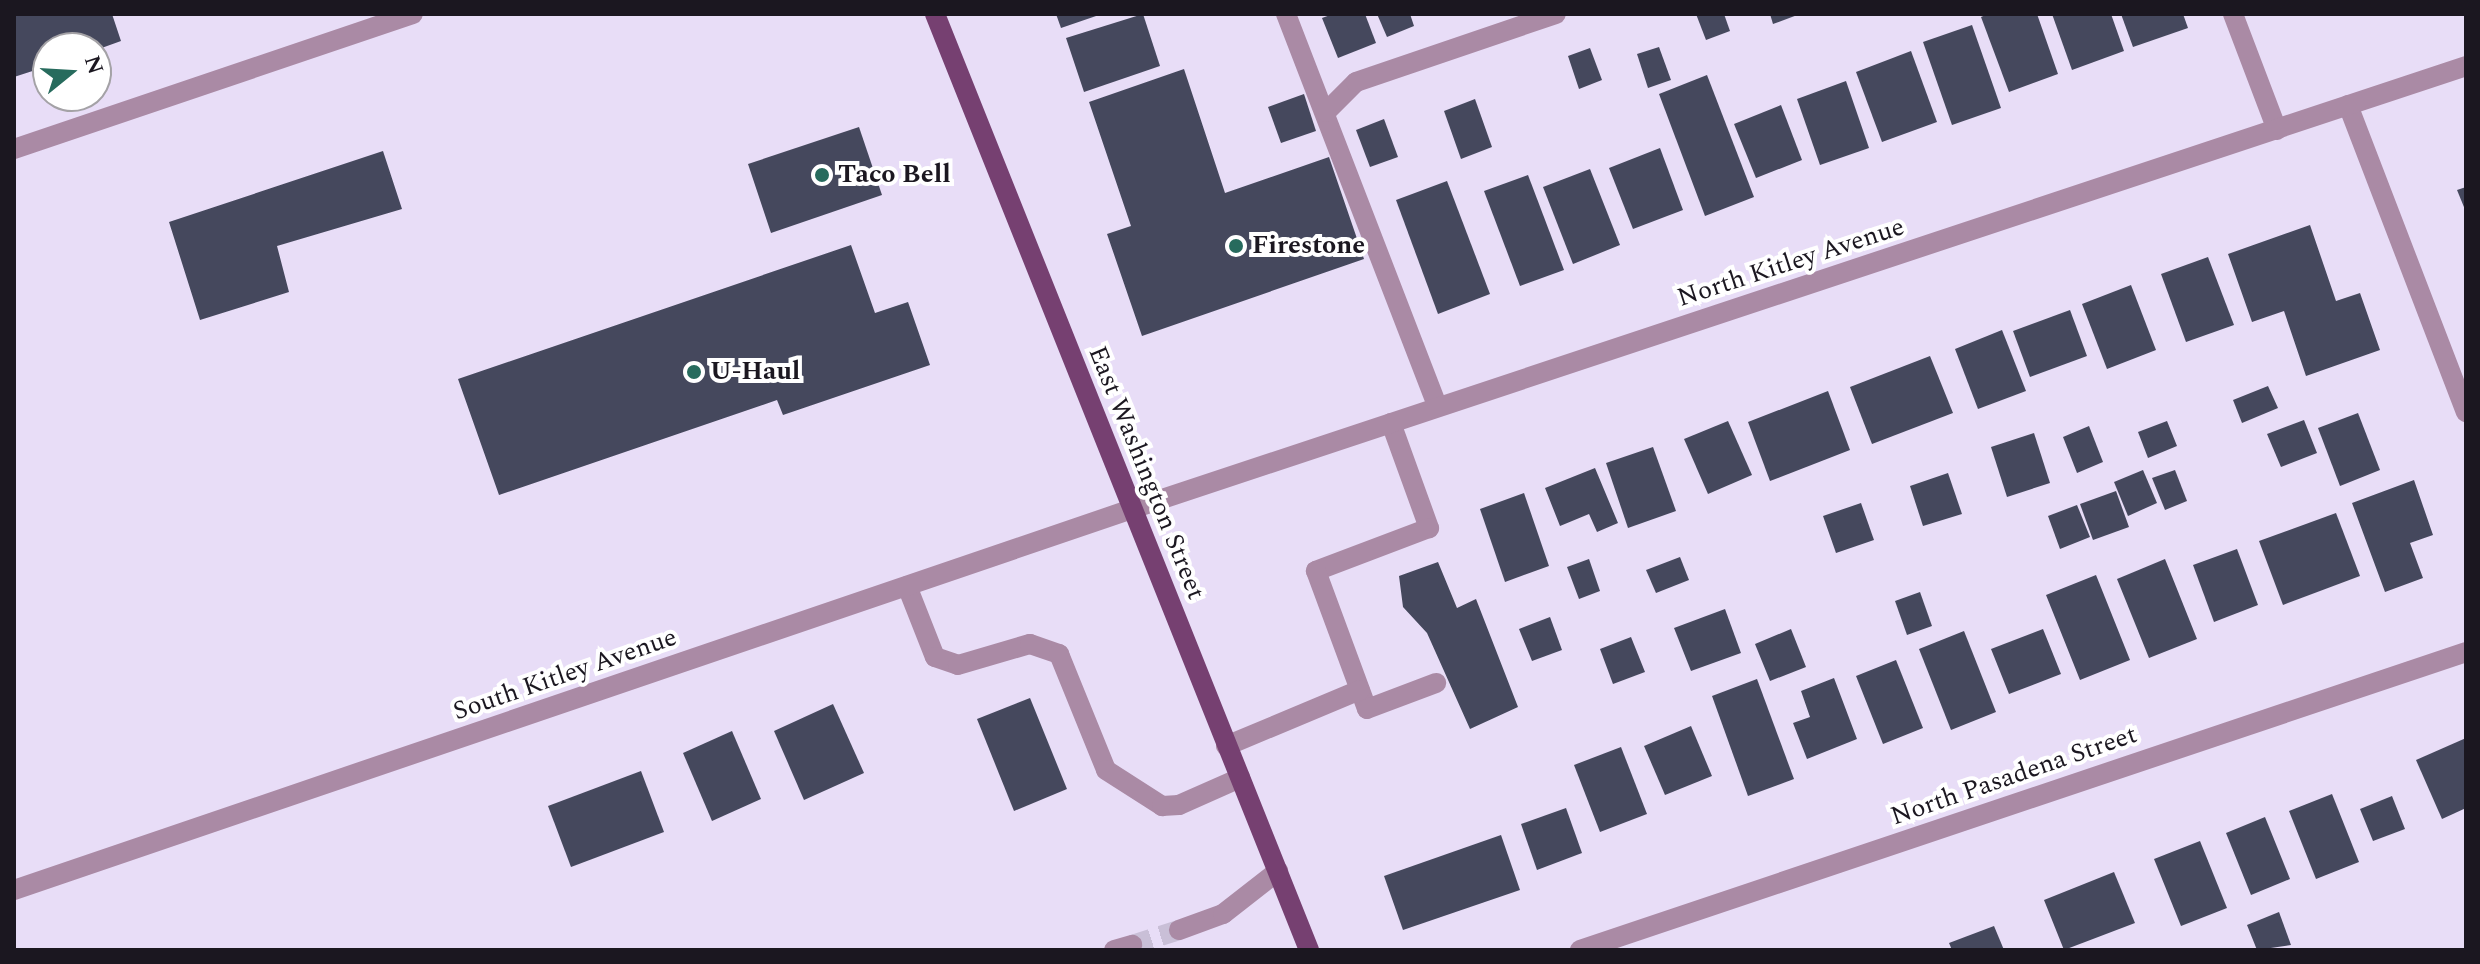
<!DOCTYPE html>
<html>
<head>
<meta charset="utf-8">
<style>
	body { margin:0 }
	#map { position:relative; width:2480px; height:964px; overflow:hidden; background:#e8ddf7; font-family:Spectral,serif }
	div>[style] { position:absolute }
	.building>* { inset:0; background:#45485d }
	.minor-tunnel>* { height:20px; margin-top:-10px; transform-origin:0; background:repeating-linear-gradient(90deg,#c9bfd7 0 20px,transparent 0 30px) }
	.minor>* { height:20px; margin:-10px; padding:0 10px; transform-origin:10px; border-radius:10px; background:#aa8aa5 }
	.major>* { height:20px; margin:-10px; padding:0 10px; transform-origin:10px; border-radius:10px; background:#764071 }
	.dots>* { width:22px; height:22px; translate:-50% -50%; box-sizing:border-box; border:4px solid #fff; border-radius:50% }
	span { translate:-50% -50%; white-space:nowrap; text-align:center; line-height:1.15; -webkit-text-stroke:8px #fff; paint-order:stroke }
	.poi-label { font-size:26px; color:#1b1720; font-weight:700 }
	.left { translate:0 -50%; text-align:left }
	.street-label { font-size:26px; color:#1b1720 }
	.frame { position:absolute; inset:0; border:16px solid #1b1720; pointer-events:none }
	.north { position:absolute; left:32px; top:32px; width:80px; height:80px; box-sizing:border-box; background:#fff; border:2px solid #a4a2a6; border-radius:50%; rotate:72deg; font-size:22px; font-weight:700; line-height:32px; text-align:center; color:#1b1720 }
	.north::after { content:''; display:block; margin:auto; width:28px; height:36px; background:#276b5d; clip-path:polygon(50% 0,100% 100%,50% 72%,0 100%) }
</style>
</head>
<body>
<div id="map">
	<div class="building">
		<i style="clip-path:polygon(14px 14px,112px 14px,121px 41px,96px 50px,48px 48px,48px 66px,14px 77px)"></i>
		<i style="clip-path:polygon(1056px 14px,1099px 14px,1099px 15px,1061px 28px)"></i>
		<i style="clip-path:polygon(1143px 14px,1160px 66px,1084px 92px,1066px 38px)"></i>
		<i style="clip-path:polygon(1333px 14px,1365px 14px,1376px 43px,1338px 58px,1322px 18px)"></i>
		<i style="clip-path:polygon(1377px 14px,1410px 14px,1414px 26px,1387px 37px)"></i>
		<i style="clip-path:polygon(1696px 14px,1724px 14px,1730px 31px,1706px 40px)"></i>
		<i style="clip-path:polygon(1770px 14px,1800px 14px,1773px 24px)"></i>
		<i style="clip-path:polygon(1988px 14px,2037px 14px,2058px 74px,2009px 92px,1981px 17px)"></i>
		<i style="clip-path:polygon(2052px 14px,2111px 14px,2124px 51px,2072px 70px)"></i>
		<i style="clip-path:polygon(2121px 14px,2183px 14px,2188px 28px,2133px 47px)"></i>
		<i style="clip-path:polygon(1972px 25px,2001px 108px,1952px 125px,1923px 42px)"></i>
		<i style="clip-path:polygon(1659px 47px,1671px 80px,1648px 88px,1637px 54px)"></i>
		<i style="clip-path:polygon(1590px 48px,1602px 80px,1579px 89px,1568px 56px)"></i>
		<i style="clip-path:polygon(1911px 51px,1937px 122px,1882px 142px,1856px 72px)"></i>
		<i style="clip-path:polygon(1184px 69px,1225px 193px,1329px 157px,1364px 259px,1142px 336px,1107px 234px,1131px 226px,1089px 102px)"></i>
		<i style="clip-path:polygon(1707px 75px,1754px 197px,1705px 216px,1659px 94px)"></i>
		<i style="clip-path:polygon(1846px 81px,1869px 148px,1820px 165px,1797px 99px)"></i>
		<i style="clip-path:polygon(1304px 94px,1316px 131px,1281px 143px,1268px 107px)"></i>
		<i style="clip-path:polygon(1475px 99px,1492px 147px,1461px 159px,1444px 111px)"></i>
		<i style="clip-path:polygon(1781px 105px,1802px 160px,1756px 178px,1734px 124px)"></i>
		<i style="clip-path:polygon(1384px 119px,1398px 157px,1370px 167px,1356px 130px)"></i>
		<i style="clip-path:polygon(859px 127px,882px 195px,771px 233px,748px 164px)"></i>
		<i style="clip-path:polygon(1660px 148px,1683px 210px,1633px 229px,1609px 168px)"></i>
		<i style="clip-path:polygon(383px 151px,402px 209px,277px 246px,289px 292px,200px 320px,169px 222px)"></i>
		<i style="clip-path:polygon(1590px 169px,1620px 245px,1573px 264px,1543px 187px)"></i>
		<i style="clip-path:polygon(1528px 175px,1564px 270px,1520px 286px,1484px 191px)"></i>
		<i style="clip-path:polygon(1447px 181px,1490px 294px,1438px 314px,1396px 200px)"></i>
		<i style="clip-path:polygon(2466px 187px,2466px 212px,2457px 190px)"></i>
		<i style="clip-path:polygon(2310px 225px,2336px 301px,2360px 293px,2380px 350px,2306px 376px,2284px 311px,2252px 322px,2228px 254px)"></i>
		<i style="clip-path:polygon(851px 245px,875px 313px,908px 302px,930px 365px,783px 415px,777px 400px,499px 495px,458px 379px)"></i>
		<i style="clip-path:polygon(2208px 257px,2234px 325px,2186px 342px,2161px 274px)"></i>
		<i style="clip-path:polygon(2131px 285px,2156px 350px,2107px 369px,2082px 304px)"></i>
		<i style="clip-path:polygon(2070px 310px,2087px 356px,2030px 377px,2013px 331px)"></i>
		<i style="clip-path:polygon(2002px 330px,2026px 391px,1978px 409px,1955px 349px)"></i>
		<i style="clip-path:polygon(1930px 356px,1953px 413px,1872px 444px,1850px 387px)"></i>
		<i style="clip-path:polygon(2268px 386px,2278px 408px,2242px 423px,2233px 400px)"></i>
		<i style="clip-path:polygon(1828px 391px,1850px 450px,1770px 481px,1748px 422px)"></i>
		<i style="clip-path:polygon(2358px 413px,2380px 470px,2340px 486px,2318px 428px)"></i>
		<i style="clip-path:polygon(2304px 420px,2317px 453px,2281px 467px,2267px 434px)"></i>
		<i style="clip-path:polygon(1728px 421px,1752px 475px,1708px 494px,1684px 439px)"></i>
		<i style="clip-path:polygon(2167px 421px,2177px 446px,2148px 458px,2138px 432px)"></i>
		<i style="clip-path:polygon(2089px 426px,2103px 462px,2077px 473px,2063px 437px)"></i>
		<i style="clip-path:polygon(2034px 433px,2050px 483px,2007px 497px,1991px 447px)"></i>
		<i style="clip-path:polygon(1653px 447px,1676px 511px,1628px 528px,1606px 463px)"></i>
		<i style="clip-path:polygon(1595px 468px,1618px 523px,1597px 532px,1589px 514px,1560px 526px,1545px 488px)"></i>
		<i style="clip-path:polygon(2143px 470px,2157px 503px,2128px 516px,2114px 482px)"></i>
		<i style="clip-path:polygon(2175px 470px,2187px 501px,2165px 510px,2152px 478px)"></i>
		<i style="clip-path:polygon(1948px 473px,1962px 514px,1923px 526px,1910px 486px)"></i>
		<i style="clip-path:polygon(2414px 480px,2433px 535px,2410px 543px,2423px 578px,2385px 592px,2352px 503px)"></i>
		<i style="clip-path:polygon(2116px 491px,2129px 527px,2093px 540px,2080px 504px)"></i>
		<i style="clip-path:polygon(1524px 493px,1549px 566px,1505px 582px,1480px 509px)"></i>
		<i style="clip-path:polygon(1861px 503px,1874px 540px,1836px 553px,1823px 516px)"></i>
		<i style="clip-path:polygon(2077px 505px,2090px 537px,2060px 549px,2048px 516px)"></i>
		<i style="clip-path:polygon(2336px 513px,2360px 576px,2283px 605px,2259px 541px)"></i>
		<i style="clip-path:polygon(2237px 549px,2258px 605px,2214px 622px,2193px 565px)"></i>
		<i style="clip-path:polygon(1680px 557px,1689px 580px,1656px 593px,1646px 570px)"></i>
		<i style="clip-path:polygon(1589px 559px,1600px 591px,1579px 599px,1567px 567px)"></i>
		<i style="clip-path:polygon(2165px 559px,2197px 639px,2149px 658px,2117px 579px)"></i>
		<i style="clip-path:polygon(1438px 562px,1457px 608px,1476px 599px,1518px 707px,1470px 729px,1427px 633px,1403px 607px,1399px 576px)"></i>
		<i style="clip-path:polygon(2096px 575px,2130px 660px,2080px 680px,2046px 595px)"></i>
		<i style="clip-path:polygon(1920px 592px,1932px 626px,1907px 635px,1895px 601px)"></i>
		<i style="clip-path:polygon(1725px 609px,1741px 653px,1691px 671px,1674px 628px)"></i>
		<i style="clip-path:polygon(1550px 617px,1562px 650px,1532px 661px,1519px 629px)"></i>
		<i style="clip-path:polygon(1791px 629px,1806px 667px,1770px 681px,1755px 644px)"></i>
		<i style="clip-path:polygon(2043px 629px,2061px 674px,2009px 694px,1991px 649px)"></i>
		<i style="clip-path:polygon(1964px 631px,1996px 712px,1951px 730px,1919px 649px)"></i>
		<i style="clip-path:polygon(1631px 637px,1645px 672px,1613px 684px,1600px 649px)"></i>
		<i style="clip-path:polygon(1896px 660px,1923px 728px,1883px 744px,1856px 676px)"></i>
		<i style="clip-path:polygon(1834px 678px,1857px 739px,1807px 759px,1793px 723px,1810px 717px,1801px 691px)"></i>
		<i style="clip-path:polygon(1757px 679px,1794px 779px,1748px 796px,1712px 696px)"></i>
		<i style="clip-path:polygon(1030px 698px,1067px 789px,1014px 811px,977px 719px)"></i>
		<i style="clip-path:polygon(833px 704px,864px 773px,804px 800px,774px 731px)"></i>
		<i style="clip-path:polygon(1691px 726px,1712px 776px,1665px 795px,1644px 746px)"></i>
		<i style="clip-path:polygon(732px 731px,761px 799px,712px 821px,683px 753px)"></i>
		<i style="clip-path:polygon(2466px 738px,2466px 808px,2442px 819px,2416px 760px)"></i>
		<i style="clip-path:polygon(1621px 747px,1647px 814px,1600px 832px,1574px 765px)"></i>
		<i style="clip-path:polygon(641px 771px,664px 832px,571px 867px,548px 806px)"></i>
		<i style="clip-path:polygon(2332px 794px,2359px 862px,2316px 879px,2289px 811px)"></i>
		<i style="clip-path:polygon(2392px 796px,2405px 829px,2373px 841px,2360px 809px)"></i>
		<i style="clip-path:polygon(1566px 808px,1582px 853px,1537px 870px,1521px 824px)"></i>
		<i style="clip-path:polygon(2265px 817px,2290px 879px,2251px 895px,2226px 833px)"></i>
		<i style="clip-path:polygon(1501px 835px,1520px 890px,1403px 930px,1384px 876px)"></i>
		<i style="clip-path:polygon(2200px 841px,2227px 908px,2181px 926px,2154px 859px)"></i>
		<i style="clip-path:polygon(2114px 872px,2135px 923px,2064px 950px,2044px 900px)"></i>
		<i style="clip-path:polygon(2279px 912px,2291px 945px,2257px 950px,2247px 925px)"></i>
		<i style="clip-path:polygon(1994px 926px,2004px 950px,1952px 950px,1949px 943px)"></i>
	</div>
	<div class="minor-tunnel">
		<i style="left:1132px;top:945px;width:49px;rotate:-17.7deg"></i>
	</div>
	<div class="minor">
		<i style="left:1286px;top:14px;width:421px;rotate:68.9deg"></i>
		<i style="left:2233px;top:14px;width:124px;rotate:69.2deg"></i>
		<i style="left:2348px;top:105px;width:329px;rotate:69deg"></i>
		<i style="left:1326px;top:112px;width:42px;rotate:-45deg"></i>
		<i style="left:1356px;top:82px;width:211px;rotate:-18.8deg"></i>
		<i style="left:14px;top:149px;width:421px;rotate:-18.7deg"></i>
		<i style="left:1391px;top:423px;width:112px;rotate:70.1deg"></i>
		<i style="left:1429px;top:528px;width:121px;rotate:159.2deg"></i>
		<i style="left:1316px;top:571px;width:147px;rotate:69.7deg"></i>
		<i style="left:1367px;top:709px;width:74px;rotate:-20.6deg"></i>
		<i style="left:907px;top:586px;width:76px;rotate:68.5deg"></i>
		<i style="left:935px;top:657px;width:24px;rotate:19deg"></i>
		<i style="left:958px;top:665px;width:75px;rotate:-16.3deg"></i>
		<i style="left:1030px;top:644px;width:31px;rotate:19deg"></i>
		<i style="left:1059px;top:654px;width:125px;rotate:67.9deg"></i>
		<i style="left:1106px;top:770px;width:67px;rotate:32.7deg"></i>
		<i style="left:1162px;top:806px;width:17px;rotate:-3deg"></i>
		<i style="left:1179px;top:805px;width:67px;rotate:-23.9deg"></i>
		<i style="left:1226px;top:746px;width:145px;rotate:-22.7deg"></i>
		<i style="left:14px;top:890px;width:1181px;rotate:-18.82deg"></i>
		<i style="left:1132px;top:509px;width:1406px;rotate:-18.37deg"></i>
		<i style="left:1179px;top:930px;width:47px;rotate:-20deg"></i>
		<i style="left:1223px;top:914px;width:70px;rotate:-38deg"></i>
		<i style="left:1114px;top:950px;width:19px;rotate:-16deg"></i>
		<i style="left:1580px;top:950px;width:935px;rotate:-18.59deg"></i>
	</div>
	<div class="major">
		<i style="left:935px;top:14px;width:1008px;rotate:68.22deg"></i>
	</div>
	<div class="dots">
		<i style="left:822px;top:175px;background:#276b5d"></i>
		<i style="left:1236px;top:246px;background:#276b5d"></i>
		<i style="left:694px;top:372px;background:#276b5d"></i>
	</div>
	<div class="poi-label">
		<span class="left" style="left:838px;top:175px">Taco Bell</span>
		<span class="left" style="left:1252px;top:246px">Firestone</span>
		<span class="left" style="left:710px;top:372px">U-Haul</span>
	</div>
	<div class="street-label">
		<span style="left:1791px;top:263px;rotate:-18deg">North Kitley Avenue</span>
		<span style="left:1146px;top:473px;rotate:68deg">East Washington Street</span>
		<span style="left:565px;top:675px;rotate:-19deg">South Kitley Avenue</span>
		<span style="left:2014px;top:776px;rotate:-19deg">North Pasadena Street</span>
	</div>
	<div class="frame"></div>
	<div class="north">N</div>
</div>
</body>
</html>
